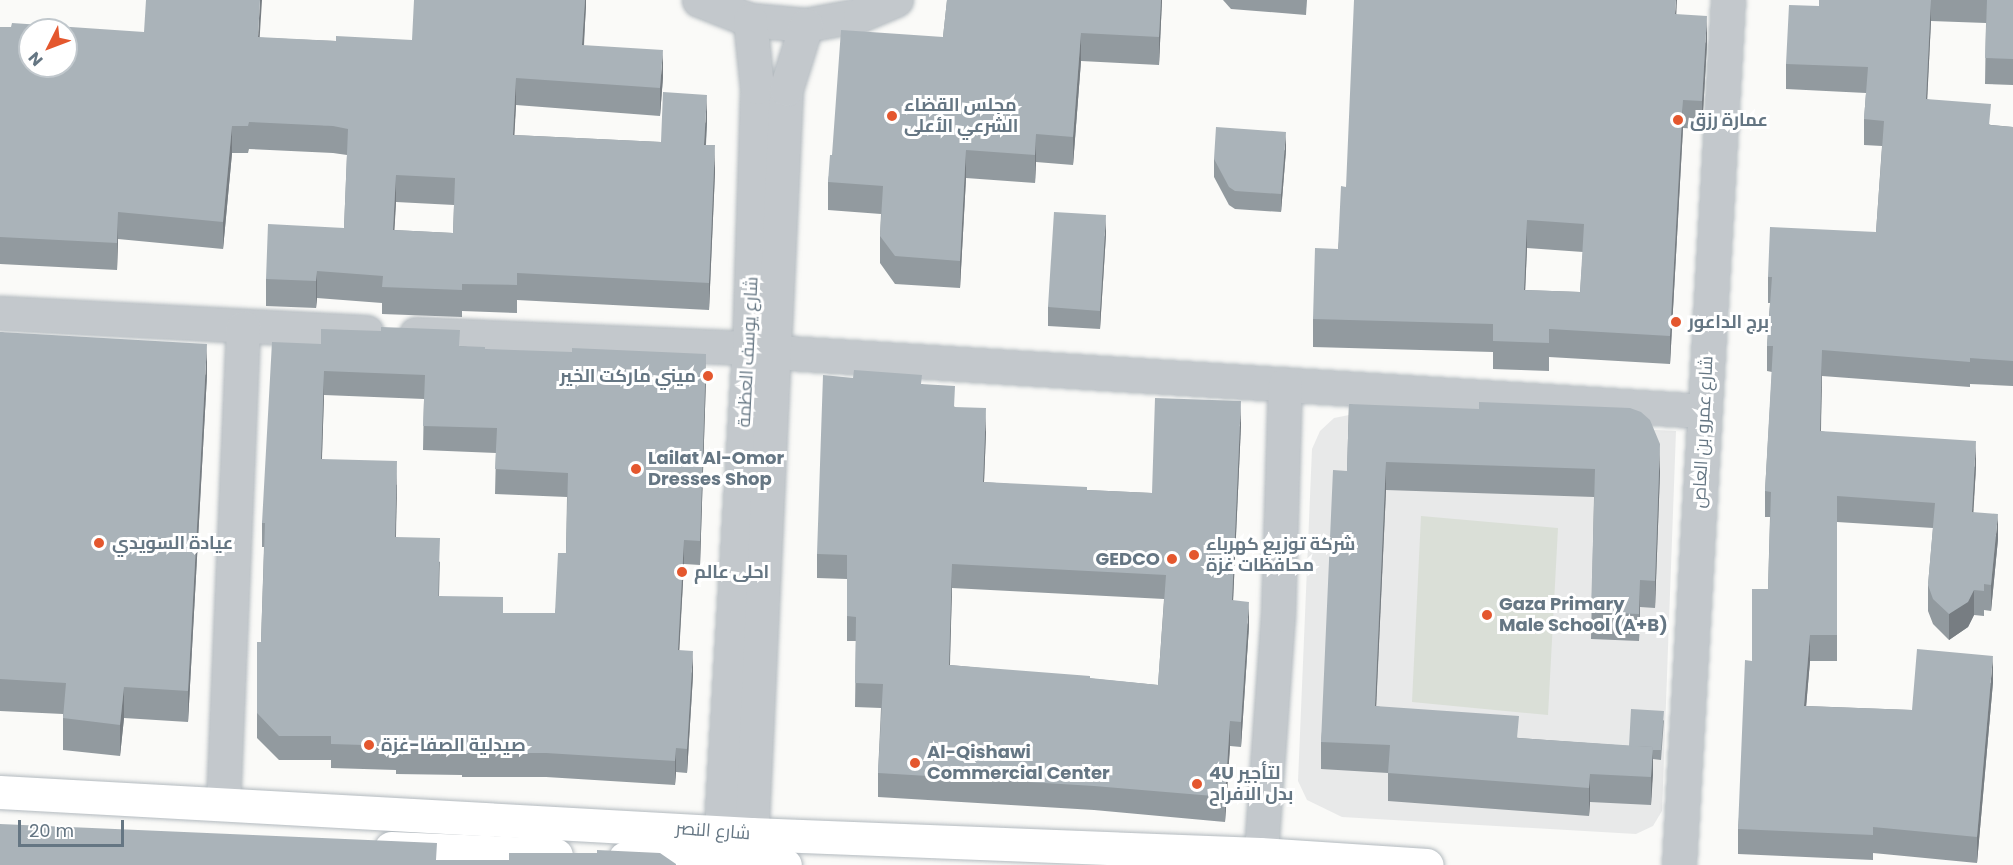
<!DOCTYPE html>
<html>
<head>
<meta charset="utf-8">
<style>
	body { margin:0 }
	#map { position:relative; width:2013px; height:865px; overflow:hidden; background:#fafaf8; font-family:Poppins,Cairo,sans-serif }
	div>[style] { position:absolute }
	.built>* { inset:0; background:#e8e9e9 }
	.green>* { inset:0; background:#dadfd7 }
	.roads { filter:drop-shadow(0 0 2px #b3babf) drop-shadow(0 0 2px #b3babf) }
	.minor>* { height:33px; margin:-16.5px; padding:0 16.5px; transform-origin:16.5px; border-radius:16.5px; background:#c3c8cc }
	.tertiary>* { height:33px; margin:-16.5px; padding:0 16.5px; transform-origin:16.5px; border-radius:16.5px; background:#c3c8cc }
	.secondary>* { height:33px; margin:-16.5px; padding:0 16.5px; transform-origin:16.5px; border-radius:16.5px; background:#fff }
	.wall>* { inset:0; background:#929a9f }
	.shaded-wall>* { inset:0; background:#777d82 }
	.building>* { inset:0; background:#aab3b9 }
	.dots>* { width:16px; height:16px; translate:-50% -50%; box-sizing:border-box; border:3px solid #fff; border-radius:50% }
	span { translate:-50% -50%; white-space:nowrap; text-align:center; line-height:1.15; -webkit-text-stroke:6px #fff; paint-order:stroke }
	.poi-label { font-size:18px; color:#657683; font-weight:700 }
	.left { translate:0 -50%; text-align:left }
	.right { translate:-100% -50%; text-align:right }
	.street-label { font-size:18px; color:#657683 }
	.north { position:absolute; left:18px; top:18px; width:60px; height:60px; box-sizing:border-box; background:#fff; border:2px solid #c1c8cd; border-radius:50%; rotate:228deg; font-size:16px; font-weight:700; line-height:24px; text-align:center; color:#657683 }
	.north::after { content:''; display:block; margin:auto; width:21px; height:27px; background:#e4572e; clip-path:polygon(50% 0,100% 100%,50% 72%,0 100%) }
	.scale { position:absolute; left:18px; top:820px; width:106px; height:27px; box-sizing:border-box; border:3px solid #657683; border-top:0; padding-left:8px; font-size:18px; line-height:21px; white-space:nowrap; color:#657683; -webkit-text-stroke:4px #fff; paint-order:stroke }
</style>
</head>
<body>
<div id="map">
	<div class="built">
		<i style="clip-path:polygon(1349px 415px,1676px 431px,1662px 811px,1653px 826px,1636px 834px,1342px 817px,1307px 800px,1298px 781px,1312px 449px,1320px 431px,1334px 418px)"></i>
	</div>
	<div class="green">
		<i style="clip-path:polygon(1421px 516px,1558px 528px,1548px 715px,1412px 702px)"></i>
	</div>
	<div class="roads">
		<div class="minor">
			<i style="left:0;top:313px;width:367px;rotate:3deg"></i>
			<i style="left:416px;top:334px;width:333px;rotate:2.4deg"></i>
			<i style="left:749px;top:348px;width:24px;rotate:9deg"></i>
			<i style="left:773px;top:352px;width:933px;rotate:3.63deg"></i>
			<i style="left:223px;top:804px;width:477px;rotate:-87.6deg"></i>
			<i style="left:1260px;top:865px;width:251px;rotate:-85.9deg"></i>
			<i style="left:1278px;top:615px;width:231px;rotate:-88.3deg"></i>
			<i style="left:1679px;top:865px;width:866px;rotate:-86.76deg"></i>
		</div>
		<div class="tertiary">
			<i style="left:699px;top:0;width:55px;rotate:21.4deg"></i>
			<i style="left:750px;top:20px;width:56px;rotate:5.1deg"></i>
			<i style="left:806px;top:25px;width:55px;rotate:-10.5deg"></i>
			<i style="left:860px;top:15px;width:39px;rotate:-23deg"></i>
			<i style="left:719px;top:859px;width:512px;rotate:-86.64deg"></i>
			<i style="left:749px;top:348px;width:261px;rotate:-88.2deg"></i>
			<i style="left:757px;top:87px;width:67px;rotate:-96deg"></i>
			<i style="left:750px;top:863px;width:775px;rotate:-87.34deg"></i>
			<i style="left:786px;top:89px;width:67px;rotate:-72.6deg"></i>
		</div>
		<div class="secondary">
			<i style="left:0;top:792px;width:752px;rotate:3.2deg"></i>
			<i style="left:751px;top:834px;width:509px;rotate:2.25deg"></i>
			<i style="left:1260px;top:854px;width:167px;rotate:3.8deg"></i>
			<i style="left:391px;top:848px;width:165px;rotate:2.4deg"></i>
			<i style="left:625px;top:858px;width:160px;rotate:2.5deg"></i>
		</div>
	</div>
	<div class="wall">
		<i style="clip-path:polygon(evenodd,586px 0,584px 46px,663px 77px,660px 116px,516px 105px,514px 135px,661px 142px,707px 122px,706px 145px,715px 172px,709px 310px,517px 300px,517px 313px,462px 311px,462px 317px,382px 314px,382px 303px,317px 298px,316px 308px,266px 306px,266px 279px,344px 228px,347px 155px,333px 153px,249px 149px,248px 153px,232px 153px,223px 249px,118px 239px,117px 270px,0 264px,0 27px,336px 41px,412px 40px,586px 0,396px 202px,454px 205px,453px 233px,394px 230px,396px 202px)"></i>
		<i style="clip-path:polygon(947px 0,1162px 0,1159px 65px,1081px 61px,1073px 165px,1036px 162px,1035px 183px,966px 178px,960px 288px,895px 284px,880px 263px,880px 236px,881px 214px,828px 210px,828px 182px,832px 155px,943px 37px)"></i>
		<i style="clip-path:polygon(1223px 0,1307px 0,1306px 15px,1231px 9px)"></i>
		<i style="clip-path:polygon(1819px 0,2013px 0,2013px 85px,1985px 84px,1986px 23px,1931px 21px,1927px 99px,1991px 125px,2013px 127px,2013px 386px,1970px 384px,1970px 387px,1822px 376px,1821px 431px,1976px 467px,1973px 512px,1998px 539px,1991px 611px,1984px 610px,1984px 616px,1974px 615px,1968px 627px,1949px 640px,1933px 624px,1928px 611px,1928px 585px,1933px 528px,1837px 522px,1837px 661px,1810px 661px,1806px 706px,1912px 710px,1993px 682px,1977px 863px,1873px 853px,1873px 860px,1738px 854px,1738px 829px,1752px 661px,1768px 589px,1770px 517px,1765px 517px,1765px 491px,1772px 372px,1767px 371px,1767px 346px,1770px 303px,1768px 303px,1768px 277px,1876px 232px,1882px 146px,1864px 145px,1864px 119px,1866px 93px,1786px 89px,1786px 64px,1819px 6px)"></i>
		<i style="clip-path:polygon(evenodd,1676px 14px,1707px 44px,1702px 129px,1683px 128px,1670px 364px,1549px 357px,1549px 371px,1493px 369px,1493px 352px,1313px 347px,1313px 319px,1338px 249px,1346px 187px,1676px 14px,1527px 248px,1583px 252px,1580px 292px,1525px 290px,1527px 248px)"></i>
		<i style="clip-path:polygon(1286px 150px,1281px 212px,1235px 209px,1229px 205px,1214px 177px,1214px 159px)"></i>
		<i style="clip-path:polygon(1106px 234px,1100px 329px,1048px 326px,1048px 307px)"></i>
		<i style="clip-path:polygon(0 332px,207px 375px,188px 722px,124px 718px,120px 756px,63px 750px,63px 714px,0 711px)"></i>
		<i style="clip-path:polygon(evenodd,321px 344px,460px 346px,706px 378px,700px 565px,684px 564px,679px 650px,693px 675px,687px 773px,676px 772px,675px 785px,546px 777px,462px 777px,462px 775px,396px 774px,396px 770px,331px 768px,331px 760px,279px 760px,257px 738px,257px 642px,261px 642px,264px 547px,262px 547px,262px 523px,321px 344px,324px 395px,424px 399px,423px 450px,496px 453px,495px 494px,567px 497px,566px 553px,555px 613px,503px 613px,439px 596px,440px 562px,396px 537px,397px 485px,322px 459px,324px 395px)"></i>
		<i style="clip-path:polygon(evenodd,922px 384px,955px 407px,986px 432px,984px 482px,1087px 490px,1152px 493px,1241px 425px,1233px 600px,1249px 626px,1241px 747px,1230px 746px,1225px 822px,1094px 810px,878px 797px,878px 773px,881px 708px,855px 707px,856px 641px,847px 641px,847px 579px,817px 578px,817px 554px,922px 384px,952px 588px,1164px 599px,1158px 685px,950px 665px,952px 588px)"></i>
		<i style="clip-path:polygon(1349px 404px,1660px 472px,1655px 608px,1640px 607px,1639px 641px,1591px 639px,1594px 497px,1386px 490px,1376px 706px,1519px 738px,1629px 746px,1664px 720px,1661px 760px,1653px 759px,1651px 805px,1590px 802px,1589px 816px,1388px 801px,1388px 773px,1321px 769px,1321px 742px,1347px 471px)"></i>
	</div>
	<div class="shaded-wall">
		<i style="clip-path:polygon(260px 0,262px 0,258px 64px,258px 37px)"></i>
		<i style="clip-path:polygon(585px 0,586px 0,586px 7px,582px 72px,582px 45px)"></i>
		<i style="clip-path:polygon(1161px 0,1162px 0,1159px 65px,1159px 37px)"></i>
		<i style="clip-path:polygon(1676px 0,1677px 0,1675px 42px,1675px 14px)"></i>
		<i style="clip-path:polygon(1931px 0,1931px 21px,1926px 125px,1926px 99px)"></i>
		<i style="clip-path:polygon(1707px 16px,1707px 44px,1702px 129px,1702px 101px)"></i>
		<i style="clip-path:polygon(1081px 33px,1081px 61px,1073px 165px,1073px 137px)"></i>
		<i style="clip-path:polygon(663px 50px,663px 77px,660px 116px,660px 88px)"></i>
		<i style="clip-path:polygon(516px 78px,516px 105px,513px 162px,513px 135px)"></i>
		<i style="clip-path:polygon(707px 95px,707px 122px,704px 172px,704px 145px)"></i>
		<i style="clip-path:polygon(1683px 100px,1683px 128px,1670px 364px,1670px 336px)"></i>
		<i style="clip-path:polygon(232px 126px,232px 153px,223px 249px,223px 222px)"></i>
		<i style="clip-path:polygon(1286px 132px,1286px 150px,1281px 212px,1281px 194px)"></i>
		<i style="clip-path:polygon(1036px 134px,1036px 162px,1035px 183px,1035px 155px)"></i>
		<i style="clip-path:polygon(715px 145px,715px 172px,709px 310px,709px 283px)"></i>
		<i style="clip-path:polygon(966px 150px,966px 178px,960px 288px,960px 261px)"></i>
		<i style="clip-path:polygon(396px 175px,396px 202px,393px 257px,393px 230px)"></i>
		<i style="clip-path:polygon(118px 212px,118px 239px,117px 270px,117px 243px)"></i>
		<i style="clip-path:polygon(1106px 215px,1106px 234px,1100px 329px,1100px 311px)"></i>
		<i style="clip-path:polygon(1527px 220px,1527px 248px,1524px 318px,1524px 290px)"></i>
		<i style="clip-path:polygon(317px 271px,317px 298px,316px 308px,316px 281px)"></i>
		<i style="clip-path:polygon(207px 344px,207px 375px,188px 722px,188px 691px)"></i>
		<i style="clip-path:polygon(1822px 350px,1822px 376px,1820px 456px,1820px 431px)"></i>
		<i style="clip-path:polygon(706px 354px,706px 378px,700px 565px,700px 541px)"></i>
		<i style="clip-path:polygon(324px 371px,324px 395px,321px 483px,321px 459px)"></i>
		<i style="clip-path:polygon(1241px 401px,1241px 425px,1232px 625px,1232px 600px)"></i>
		<i style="clip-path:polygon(986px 408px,986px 432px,983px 507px,983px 482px)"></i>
		<i style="clip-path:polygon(1976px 441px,1976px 467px,1972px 537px,1972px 512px)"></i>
		<i style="clip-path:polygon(1660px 444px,1660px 472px,1655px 608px,1655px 581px)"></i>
		<i style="clip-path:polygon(397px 461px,397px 485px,395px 561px,395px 537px)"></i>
		<i style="clip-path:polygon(1386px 462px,1386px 490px,1375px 733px,1375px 706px)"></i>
		<i style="clip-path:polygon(1998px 514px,1998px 539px,1991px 611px,1991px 585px)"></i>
		<i style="clip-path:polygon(684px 540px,684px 564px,678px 674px,678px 650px)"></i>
		<i style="clip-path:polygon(952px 564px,952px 588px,949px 689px,949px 665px)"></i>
		<i style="clip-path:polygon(1640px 580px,1640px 607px,1639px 641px,1639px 614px)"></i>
		<i style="clip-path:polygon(1974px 590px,1974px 615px,1968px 627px,1949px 640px,1949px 614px)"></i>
		<i style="clip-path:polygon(1249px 602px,1249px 626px,1241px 747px,1241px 722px)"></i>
		<i style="clip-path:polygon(1810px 635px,1810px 661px,1804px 732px,1804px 706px)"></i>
		<i style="clip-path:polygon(693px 651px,693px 675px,687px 773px,687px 749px)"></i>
		<i style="clip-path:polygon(1993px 656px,1993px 682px,1977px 863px,1977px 837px)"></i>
		<i style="clip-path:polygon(124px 687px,124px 718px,120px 756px,120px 725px)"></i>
		<i style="clip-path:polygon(1230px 721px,1230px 746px,1225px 822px,1225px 797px)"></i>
		<i style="clip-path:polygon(1653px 747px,1653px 775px,1651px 805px,1651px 777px)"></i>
		<i style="clip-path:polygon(676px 748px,676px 772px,675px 785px,675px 761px)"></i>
		<i style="clip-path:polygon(1590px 774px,1590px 802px,1589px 816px,1589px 788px)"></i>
	</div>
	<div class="building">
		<i style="clip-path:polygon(evenodd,146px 0,260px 0,258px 37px,336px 41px,336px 36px,412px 40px,414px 0,585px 0,582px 45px,663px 50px,660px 88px,516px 78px,513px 135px,661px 142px,663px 92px,707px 95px,704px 145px,715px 145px,709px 283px,517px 273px,517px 285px,462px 284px,462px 290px,382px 287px,383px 276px,317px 271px,316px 281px,266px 279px,268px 224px,344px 228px,348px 129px,333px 126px,249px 122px,248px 126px,232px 126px,223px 222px,118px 212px,117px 243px,0 237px,0 27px,11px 27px,12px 23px,144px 32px,146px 0,30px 30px,66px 30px,66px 66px,30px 66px,30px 30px,146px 0,396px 175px,455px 178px,453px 233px,393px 230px,396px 175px)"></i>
		<i style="clip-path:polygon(947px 0,1161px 0,1159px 37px,1081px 33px,1073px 137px,1036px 134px,1035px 155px,966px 150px,960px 261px,895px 256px,880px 236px,883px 186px,828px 182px,830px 155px,832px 155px,841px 30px,943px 37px)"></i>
		<i style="clip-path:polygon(evenodd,1354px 0,1676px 0,1675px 14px,1707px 16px,1702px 101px,1683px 100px,1670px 336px,1549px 329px,1549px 343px,1493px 341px,1493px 324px,1313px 319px,1315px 248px,1338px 249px,1341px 186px,1346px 187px,1354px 0,1527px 220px,1584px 224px,1580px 292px,1524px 290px,1527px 220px)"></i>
		<i style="clip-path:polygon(1819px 0,1931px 0,1926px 99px,1991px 104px,1989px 125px,2013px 127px,2013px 361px,1970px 358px,1970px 362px,1822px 350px,1820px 431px,1976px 441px,1972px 512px,1998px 514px,1991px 585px,1984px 584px,1984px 591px,1974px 590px,1968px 602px,1949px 614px,1933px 599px,1928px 585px,1935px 503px,1837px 496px,1837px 635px,1810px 635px,1804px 706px,1912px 710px,1917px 649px,1993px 656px,1977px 837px,1873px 827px,1873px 835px,1738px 829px,1745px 660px,1752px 661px,1752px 589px,1768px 589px,1771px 492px,1765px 491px,1773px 346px,1767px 346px,1772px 277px,1768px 277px,1770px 227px,1876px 232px,1884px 121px,1864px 119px,1868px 67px,1786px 64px,1789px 5px,1819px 6px)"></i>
		<i style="clip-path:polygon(1987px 0,2013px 0,2013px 59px,1985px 58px)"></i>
		<i style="clip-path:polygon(1216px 127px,1286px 132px,1281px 194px,1235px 191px,1229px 187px,1214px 159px)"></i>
		<i style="clip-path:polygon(1054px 212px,1106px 215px,1100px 311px,1048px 307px)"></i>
		<i style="clip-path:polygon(evenodd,381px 327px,460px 330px,459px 346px,485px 347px,485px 349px,572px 352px,572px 348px,706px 354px,700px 541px,684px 540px,678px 650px,693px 651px,687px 749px,676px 748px,675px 761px,546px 753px,462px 753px,462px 750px,396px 749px,396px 746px,331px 744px,331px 736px,279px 736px,257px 713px,257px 642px,261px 642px,265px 523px,262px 523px,272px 342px,321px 344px,321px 329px,381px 331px,381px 327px,324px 371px,425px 375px,423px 426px,497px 428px,495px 469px,568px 473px,566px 553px,558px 553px,555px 613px,503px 613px,503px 597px,438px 596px,440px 538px,395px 537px,397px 461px,321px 459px,324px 371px)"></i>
		<i style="clip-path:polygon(0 332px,207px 344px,188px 691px,124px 687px,120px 725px,63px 718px,66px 683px,0 679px)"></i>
		<i style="clip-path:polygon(evenodd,854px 370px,922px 375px,921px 384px,955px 386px,954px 407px,986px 408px,983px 482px,1087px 487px,1087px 490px,1152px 493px,1155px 398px,1241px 401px,1232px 600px,1249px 602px,1241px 722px,1230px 721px,1225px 797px,1094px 786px,878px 773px,883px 684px,855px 683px,856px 617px,847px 616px,847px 555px,817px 554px,823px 375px,853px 378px,854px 370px,952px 564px,1166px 575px,1158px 685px,1090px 678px,1090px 676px,949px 665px,952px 564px)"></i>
		<i style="clip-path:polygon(1479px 402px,1630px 408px,1641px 412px,1650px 420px,1660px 444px,1655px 581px,1640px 580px,1639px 614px,1591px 612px,1595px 469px,1386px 462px,1375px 706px,1519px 716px,1517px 738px,1653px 747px,1651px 777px,1590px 774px,1589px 788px,1388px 773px,1390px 745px,1321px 742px,1333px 470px,1347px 471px,1349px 404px,1479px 409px)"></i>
		<i style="clip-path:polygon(1631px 709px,1664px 711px,1661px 750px,1652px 750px,1653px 747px,1629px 746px)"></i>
		<i style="clip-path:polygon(0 824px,437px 843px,436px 860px,509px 860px,509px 853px,597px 853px,597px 850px,660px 853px,676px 864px,676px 865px,0 865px)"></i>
	</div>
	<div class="dots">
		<i style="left:892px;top:116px;background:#e4572e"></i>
		<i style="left:1678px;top:120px;background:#e4572e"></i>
		<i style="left:1676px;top:322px;background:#e4572e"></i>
		<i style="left:708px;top:376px;background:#e4572e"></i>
		<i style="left:636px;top:469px;background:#e4572e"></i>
		<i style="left:99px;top:543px;background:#e4572e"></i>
		<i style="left:1194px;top:555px;background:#e4572e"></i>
		<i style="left:1172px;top:559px;background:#e4572e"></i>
		<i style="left:682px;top:572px;background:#e4572e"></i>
		<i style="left:1487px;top:615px;background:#e4572e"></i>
		<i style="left:369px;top:745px;background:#e4572e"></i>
		<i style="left:915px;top:763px;background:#e4572e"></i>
		<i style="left:1197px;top:784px;background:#e4572e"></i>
	</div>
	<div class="poi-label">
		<span class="left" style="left:904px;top:116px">مجلس القضاء<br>الشرعي الأعلى</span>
		<span class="left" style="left:1690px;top:120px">عمارة رزق</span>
		<span class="left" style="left:1688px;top:322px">برج الداعور</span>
		<span class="right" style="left:696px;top:376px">ميني ماركت الخير</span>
		<span class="left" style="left:648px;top:469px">Lailat Al-Omor<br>Dresses Shop</span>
		<span class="left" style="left:112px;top:543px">عيادة السويدي</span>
		<span class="left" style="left:1206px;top:555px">شركة توزيع كهرباء<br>محافظات غزة</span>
		<span class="right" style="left:1160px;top:559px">GEDCO</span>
		<span class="left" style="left:694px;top:572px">احلى عالم</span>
		<span class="left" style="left:1499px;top:615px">Gaza Primary<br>Male School (A+B)</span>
		<span class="left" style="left:381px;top:745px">صيدلية الصفا-غزة</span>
		<span class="left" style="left:927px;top:763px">Al-Qishawi<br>Commercial Center</span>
		<span class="left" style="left:1209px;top:784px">4U لتأجير<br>بدل الافراح</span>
	</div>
	<div class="street-label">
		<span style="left:748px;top:352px;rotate:-87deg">شارع يوسف العظمة</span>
		<span style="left:1703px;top:432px;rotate:-87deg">شارع عمرو بن العاص</span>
		<span style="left:713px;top:831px;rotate:4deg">شارع النصر</span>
	</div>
	<div class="north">N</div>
	<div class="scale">20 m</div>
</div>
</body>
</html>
